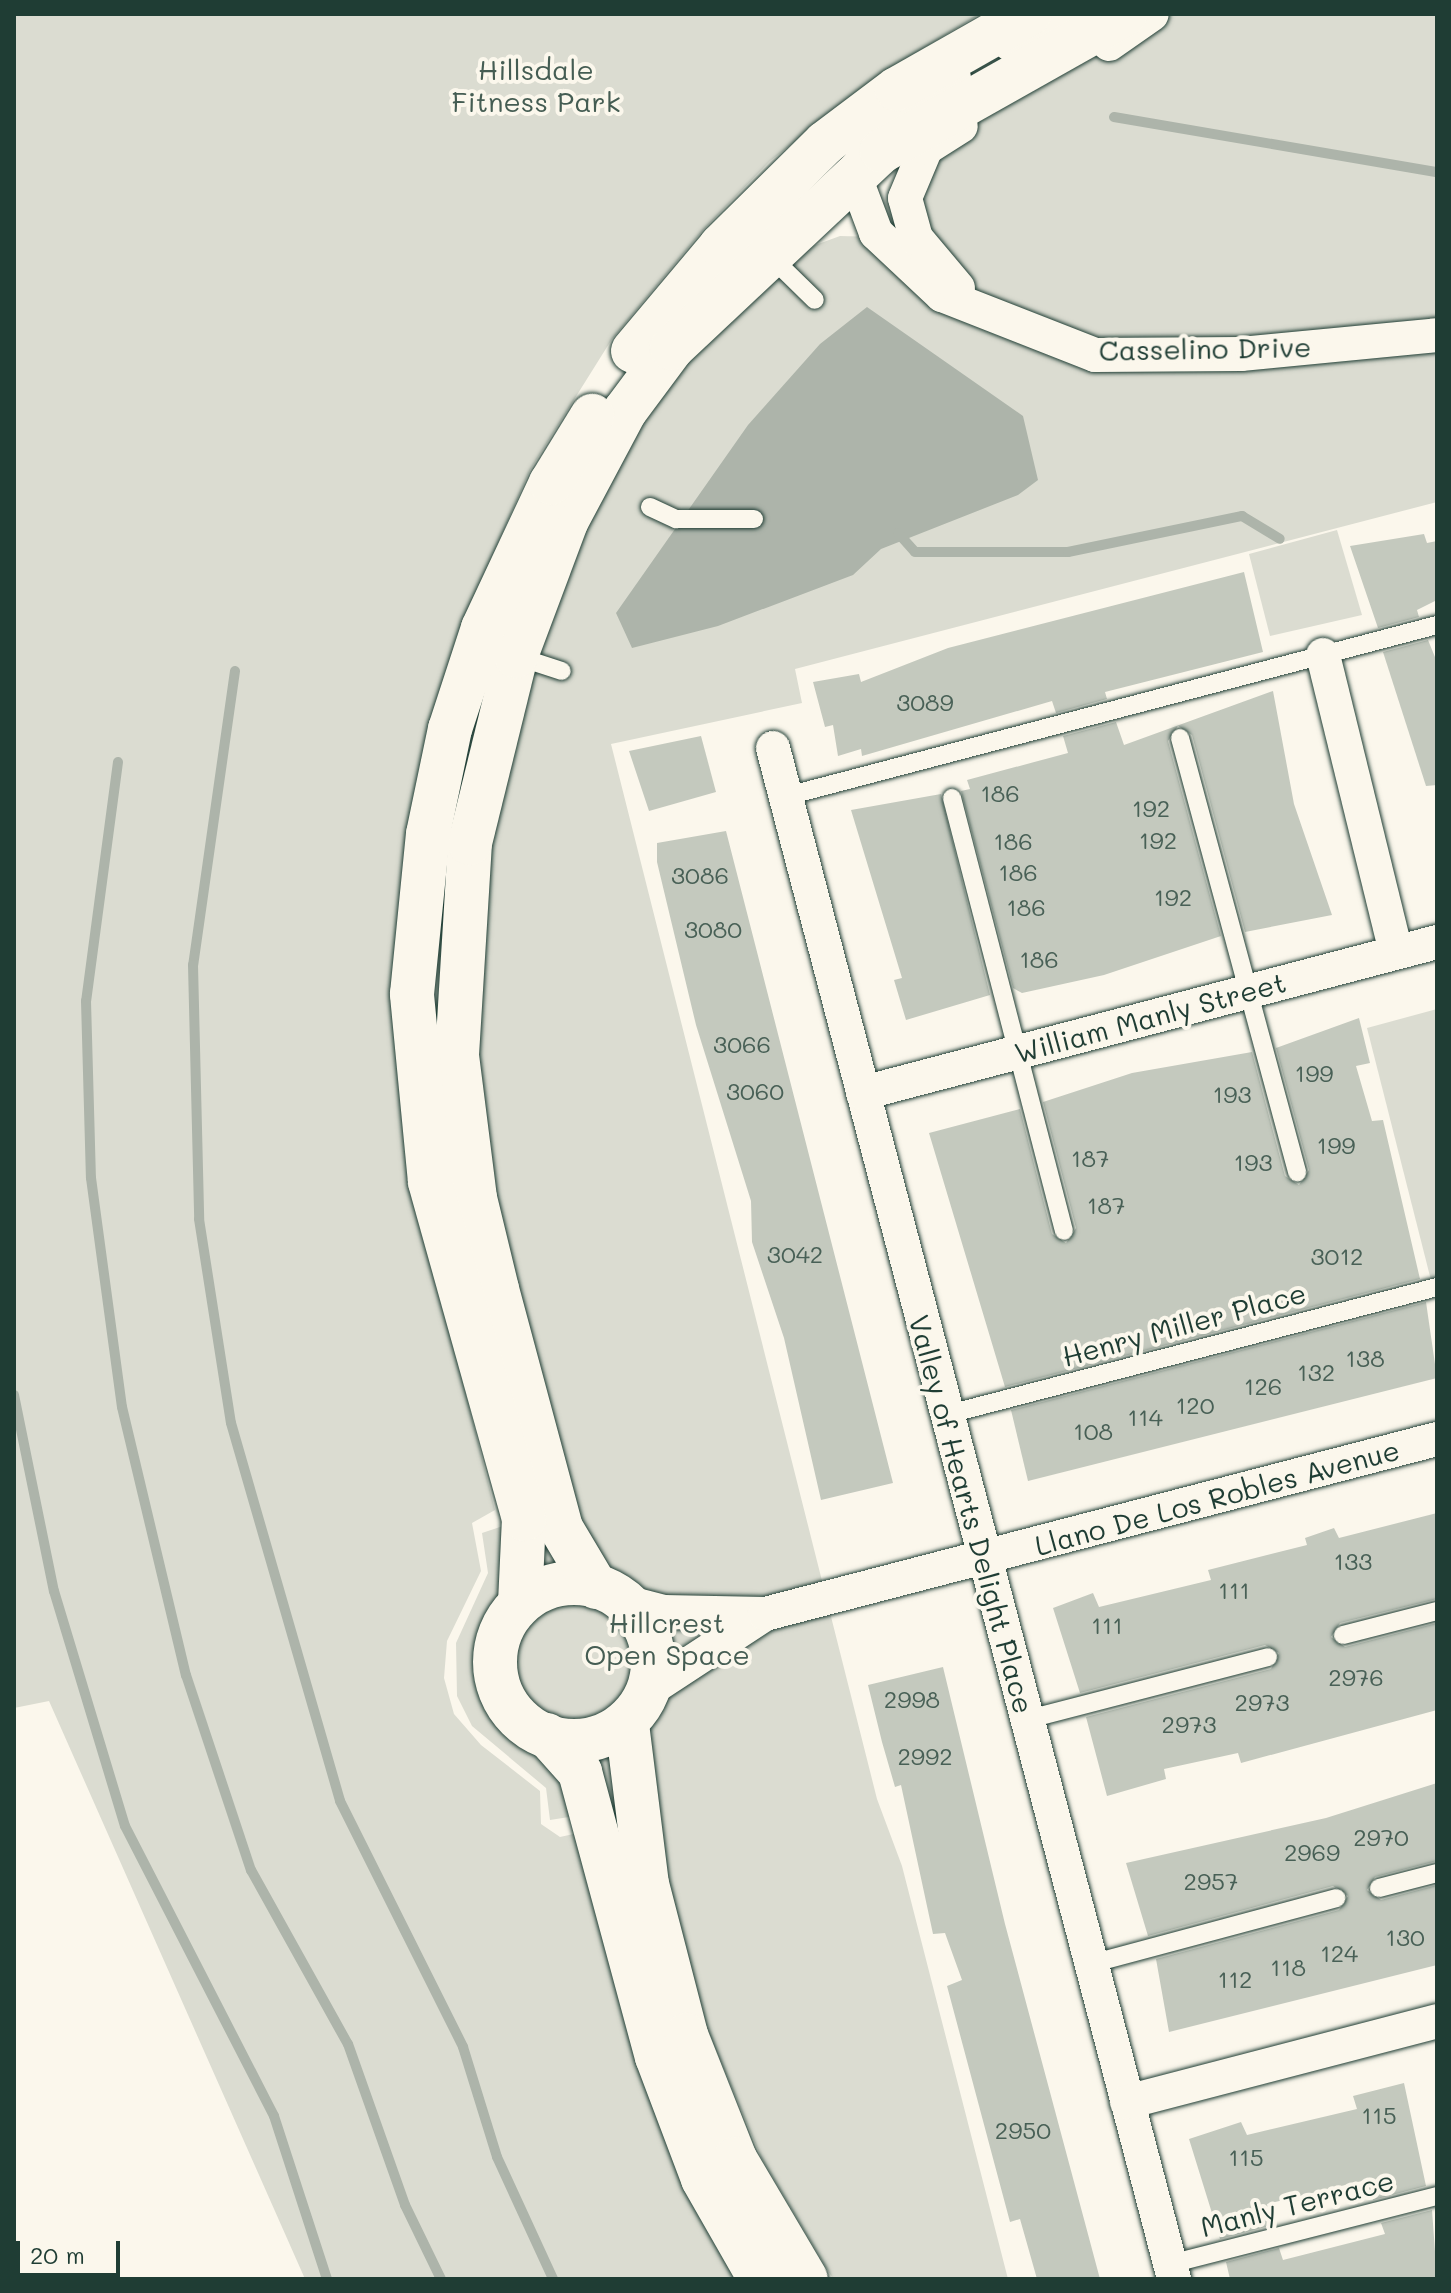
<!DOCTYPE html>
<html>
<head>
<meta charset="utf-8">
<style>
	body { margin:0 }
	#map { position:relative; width:1451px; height:2293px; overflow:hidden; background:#fbf7ec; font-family:Mali,sans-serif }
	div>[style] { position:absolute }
	.green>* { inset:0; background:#dbdcd1 }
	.water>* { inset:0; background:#adb4aa }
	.stream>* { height:10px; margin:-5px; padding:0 5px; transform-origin:5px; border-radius:5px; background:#adb4aa }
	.building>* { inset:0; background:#c4c9be }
	.roads { filter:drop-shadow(0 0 2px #1f3d34) drop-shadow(0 0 2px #1f3d34) }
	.service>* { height:18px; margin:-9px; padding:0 9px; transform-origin:9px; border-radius:9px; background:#fbf7ec }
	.minor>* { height:34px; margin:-17px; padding:0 17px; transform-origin:17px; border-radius:17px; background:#fbf7ec }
	.tertiary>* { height:44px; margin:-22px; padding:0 22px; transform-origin:22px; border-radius:22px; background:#fbf7ec }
	.tertiary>.ring { margin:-22px; padding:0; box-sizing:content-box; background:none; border:44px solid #fbf7ec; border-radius:50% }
	span { translate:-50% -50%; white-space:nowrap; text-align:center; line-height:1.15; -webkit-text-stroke:8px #fbf7ec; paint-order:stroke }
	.number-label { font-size:24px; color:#486056 }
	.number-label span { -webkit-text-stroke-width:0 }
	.park-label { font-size:28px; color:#455d53 }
	.street-label { font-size:28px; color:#1f3d34 }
	.frame { position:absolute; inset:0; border:16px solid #1f3d34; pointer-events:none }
	.scale { position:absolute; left:16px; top:2241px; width:104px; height:36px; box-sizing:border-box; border:4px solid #1f3d34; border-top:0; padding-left:10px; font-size:24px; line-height:28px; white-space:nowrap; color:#1f3d34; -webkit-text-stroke:6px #fbf7ec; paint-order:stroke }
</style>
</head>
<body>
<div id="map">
	<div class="green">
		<i style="clip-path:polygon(14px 14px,980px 14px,884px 72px,770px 161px,703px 230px,612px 339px,530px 470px,464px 621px,414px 1187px,495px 1510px,472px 1523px,481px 1571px,447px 1641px,444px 1678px,454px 1714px,481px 1745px,540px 1791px,541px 1824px,560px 1837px,578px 1833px,742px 2279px,305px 2279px,49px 1701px,14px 1708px)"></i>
		<i style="clip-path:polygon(1145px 14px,1437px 14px,1437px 502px,795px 669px,802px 703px,611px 744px,877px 1799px,902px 1866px,1008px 2279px,833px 2279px,761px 2157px,709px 2033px,645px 1805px,550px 1820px,546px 1788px,472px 1726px,457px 1696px,456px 1643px,488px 1573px,482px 1533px,524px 1519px,475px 1198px,470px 843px,625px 411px,810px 247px,840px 236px,916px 238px,926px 148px)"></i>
		<i style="clip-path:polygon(1337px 530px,1362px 615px,1270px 636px,1249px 554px)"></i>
		<i style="clip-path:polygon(1437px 1009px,1437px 1295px,1435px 1296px,1367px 1028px)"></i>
	</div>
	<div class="water">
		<i style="clip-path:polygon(867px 307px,1023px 416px,1038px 480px,1018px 495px,881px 549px,853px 575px,718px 626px,632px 648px,616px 613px,748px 425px,820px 344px)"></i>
	</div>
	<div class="stream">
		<i style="left:1114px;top:117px;width:328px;rotate:9.7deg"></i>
		<i style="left:898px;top:533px;width:25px;rotate:48deg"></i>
		<i style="left:915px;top:552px;width:153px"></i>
		<i style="left:1068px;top:552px;width:178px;rotate:-11.7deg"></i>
		<i style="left:1242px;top:516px;width:44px;rotate:31.2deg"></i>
		<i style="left:235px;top:671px;width:297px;rotate:98.1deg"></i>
		<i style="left:193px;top:965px;width:254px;rotate:88.6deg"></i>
		<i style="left:199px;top:1219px;width:206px;rotate:81.1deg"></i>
		<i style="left:231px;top:1423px;width:393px;rotate:73.9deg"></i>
		<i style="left:340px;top:1801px;width:275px;rotate:63.4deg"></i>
		<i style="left:463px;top:2047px;width:115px;rotate:72.8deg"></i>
		<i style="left:497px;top:2157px;width:134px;rotate:65.3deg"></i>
		<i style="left:118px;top:762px;width:241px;rotate:97.6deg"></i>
		<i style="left:86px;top:1001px;width:177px;rotate:88.4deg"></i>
		<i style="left:91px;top:1178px;width:231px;rotate:82.3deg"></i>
		<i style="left:122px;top:1407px;width:276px;rotate:76.6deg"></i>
		<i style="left:186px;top:1675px;width:206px;rotate:71.6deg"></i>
		<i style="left:251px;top:1870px;width:199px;rotate:60.9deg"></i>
		<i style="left:348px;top:2044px;width:171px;rotate:70.5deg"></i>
		<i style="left:405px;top:2205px;width:82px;rotate:64.1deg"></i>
		<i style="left:14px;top:1395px;width:200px;rotate:78.5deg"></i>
		<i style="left:54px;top:1591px;width:245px;rotate:73.2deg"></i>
		<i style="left:125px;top:1826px;width:326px;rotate:62.8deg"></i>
		<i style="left:274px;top:2116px;width:171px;rotate:72deg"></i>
	</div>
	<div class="building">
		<i style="clip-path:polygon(1424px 534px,1427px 543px,1437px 541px,1437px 600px,1417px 610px,1419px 617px,1378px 628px,1350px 546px)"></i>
		<i style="clip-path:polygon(1244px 572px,1263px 652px,1105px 692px,1107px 699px,1056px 713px,1052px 701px,862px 756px,861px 749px,838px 756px,833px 725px,825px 727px,813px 682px,859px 674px,861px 682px,948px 648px)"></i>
		<i style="clip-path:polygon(1428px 640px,1437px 662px,1437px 785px,1426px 786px,1383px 652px)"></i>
		<i style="clip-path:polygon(1273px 691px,1294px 804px,1332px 915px,1245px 932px,1192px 735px,1178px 726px,1168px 741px,1221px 936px,1104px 975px,1022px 993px,1013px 988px,961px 791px,970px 789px,967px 780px,1068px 753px,1063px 736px,1116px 722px,1124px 745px)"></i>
		<i style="clip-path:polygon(701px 736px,716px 792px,649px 811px,629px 751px)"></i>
		<i style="clip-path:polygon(941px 794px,990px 995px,906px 1020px,894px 980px,902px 978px,851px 810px)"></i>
		<i style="clip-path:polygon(726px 831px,893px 1483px,821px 1500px,784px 1338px,752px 1242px,751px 1201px,696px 1025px,657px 862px,657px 843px)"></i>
		<i style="clip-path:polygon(1359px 1018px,1370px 1063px,1356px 1066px,1372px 1121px,1383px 1120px,1420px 1279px,1005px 1387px,929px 1133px,1020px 1109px,1052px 1234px,1066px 1243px,1076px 1228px,1043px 1102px,1132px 1073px,1252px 1052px,1285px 1176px,1299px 1185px,1309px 1170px,1276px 1048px)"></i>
		<i style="clip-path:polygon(1426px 1302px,1437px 1378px,1028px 1481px,1011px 1410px)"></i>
		<i style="clip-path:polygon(1437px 1513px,1437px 1599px,1340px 1623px,1331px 1637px,1345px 1647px,1437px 1623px,1437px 1710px,1241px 1763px,1238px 1753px,1164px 1769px,1166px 1779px,1107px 1796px,1086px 1717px,1271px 1669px,1279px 1653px,1265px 1645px,1080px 1693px,1053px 1608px,1093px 1593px,1099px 1607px,1211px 1580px,1208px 1570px,1307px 1545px,1305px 1538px,1334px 1528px,1339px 1538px)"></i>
		<i style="clip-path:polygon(943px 1667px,1005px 1924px,1100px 2279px,1037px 2279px,1020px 2219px,1010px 2222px,947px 1986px,962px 1980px,945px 1933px,933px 1934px,901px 1785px,895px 1787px,882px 1742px,868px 1685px)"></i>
		<i style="clip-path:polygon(1437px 1783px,1437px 1861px,1375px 1877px,1367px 1890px,1381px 1900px,1437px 1885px,1437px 1965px,1169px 2032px,1156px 1959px,1339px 1910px,1348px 1896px,1333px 1886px,1148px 1936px,1126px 1863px,1326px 1818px)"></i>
		<i style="clip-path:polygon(1404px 2083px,1426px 2186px,1373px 2200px,1366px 2180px,1267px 2204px,1273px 2225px,1220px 2239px,1189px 2139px,1241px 2122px,1247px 2135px,1357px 2109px,1353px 2096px)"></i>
		<i style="clip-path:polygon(1432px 2210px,1437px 2279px,1230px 2279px,1226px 2262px,1279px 2248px,1283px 2260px,1385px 2234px,1381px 2223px)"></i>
	</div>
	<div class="roads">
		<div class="service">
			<i style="left:769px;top:255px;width:64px;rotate:44.4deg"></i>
			<i style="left:650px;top:507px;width:29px;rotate:25deg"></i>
			<i style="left:676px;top:519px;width:78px"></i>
			<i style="left:516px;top:656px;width:48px;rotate:18.1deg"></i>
			<i style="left:1180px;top:738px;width:450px;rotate:74.9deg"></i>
			<i style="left:787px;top:796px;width:672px;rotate:-14.74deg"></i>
			<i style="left:952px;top:798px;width:447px;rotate:75.5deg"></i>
			<i style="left:945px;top:1415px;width:508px;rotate:-14.58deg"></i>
			<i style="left:1343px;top:1635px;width:97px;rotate:-14.3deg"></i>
			<i style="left:1025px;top:1720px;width:251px;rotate:-14.5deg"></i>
			<i style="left:1379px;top:1888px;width:60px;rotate:-14.5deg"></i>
			<i style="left:1094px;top:1963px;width:251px;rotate:-15deg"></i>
			<i style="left:1170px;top:2264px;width:276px;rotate:-14.3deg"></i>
		</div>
		<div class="minor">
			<i style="left:1010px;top:44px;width:59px;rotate:-30.5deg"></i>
			<i style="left:1109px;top:44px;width:52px;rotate:-34.9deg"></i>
			<i style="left:954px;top:78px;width:102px;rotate:144.1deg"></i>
			<i style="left:871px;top:138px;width:42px;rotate:112.3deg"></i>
			<i style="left:855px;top:177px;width:60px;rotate:69.4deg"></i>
			<i style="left:876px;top:233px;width:91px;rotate:43.2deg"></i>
			<i style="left:942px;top:295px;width:164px;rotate:21.4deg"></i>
			<i style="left:1095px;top:355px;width:146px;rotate:-0.4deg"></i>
			<i style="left:1241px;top:354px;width:197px;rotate:-5.5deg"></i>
			<i style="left:958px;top:288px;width:65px;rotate:-130deg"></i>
			<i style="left:916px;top:238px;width:41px;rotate:-105.4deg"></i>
			<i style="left:905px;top:198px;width:54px;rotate:-67.2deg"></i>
			<i style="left:926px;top:148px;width:41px;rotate:-32.2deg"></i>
			<i style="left:1323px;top:655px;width:306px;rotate:76.2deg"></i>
			<i style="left:773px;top:748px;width:1583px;rotate:75.32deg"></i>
			<i style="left:863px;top:1093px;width:594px;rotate:-14.74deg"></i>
			<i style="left:625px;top:1602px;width:40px;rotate:14.4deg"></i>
			<i style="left:664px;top:1612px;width:101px;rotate:1.1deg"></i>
			<i style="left:649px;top:1690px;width:139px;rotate:-33.2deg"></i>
			<i style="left:765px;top:1614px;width:694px;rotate:-14.6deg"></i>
			<i style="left:1127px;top:2102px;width:320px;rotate:-14.6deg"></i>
		</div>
		<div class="tertiary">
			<i style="left:633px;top:351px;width:137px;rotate:-50deg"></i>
			<i style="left:721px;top:246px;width:146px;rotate:-44.7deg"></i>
			<i style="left:825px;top:143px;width:90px;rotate:-36.9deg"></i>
			<i style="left:897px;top:89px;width:152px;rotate:-29.6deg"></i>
			<i class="ring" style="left:495px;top:1583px;width:114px;height:114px"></i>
			<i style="left:596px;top:1587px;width:69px;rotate:-120.7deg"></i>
			<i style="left:561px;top:1528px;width:247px;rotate:-105deg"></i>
			<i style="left:497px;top:1289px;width:94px;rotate:-103.6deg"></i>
			<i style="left:475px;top:1198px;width:144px;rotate:-97.2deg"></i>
			<i style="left:457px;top:1055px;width:212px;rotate:-86.5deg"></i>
			<i style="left:470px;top:843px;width:193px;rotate:-76.2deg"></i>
			<i style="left:516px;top:656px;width:143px;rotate:-69.5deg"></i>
			<i style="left:566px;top:522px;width:126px;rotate:-62deg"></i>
			<i style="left:625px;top:411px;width:79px;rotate:-53.3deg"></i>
			<i style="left:672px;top:348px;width:288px;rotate:-43.2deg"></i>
			<i style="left:882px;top:151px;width:279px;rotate:-29.4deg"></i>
			<i style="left:520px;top:1603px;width:84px;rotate:-87.3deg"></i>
			<i style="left:524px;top:1519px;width:350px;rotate:-105.6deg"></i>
			<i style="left:430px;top:1182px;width:189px;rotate:-95.5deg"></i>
			<i style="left:412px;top:994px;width:161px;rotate:-84.3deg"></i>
			<i style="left:428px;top:834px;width:107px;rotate:-78.2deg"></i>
			<i style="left:450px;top:729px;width:106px;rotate:-71.9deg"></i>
			<i style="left:483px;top:628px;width:160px;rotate:-64.9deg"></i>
			<i style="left:551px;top:483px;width:79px;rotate:-58.5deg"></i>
			<i style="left:627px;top:1724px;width:161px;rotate:82.9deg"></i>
			<i style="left:647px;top:1884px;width:156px;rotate:75.5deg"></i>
			<i style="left:686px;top:2035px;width:133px;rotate:68.4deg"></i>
			<i style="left:735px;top:2159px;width:139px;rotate:59.4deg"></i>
			<i style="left:547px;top:1735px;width:50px;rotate:48.3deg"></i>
			<i style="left:580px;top:1772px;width:295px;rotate:74.9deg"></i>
			<i style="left:657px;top:2057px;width:130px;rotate:69.3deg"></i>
			<i style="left:703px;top:2179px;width:115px;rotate:60.3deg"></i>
		</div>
	</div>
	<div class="number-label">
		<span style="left:925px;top:702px">3089</span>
		<span style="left:1000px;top:793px">186</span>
		<span style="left:1151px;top:808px">192</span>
		<span style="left:1158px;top:840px">192</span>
		<span style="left:1013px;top:841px">186</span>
		<span style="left:1018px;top:872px">186</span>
		<span style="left:700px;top:875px">3086</span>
		<span style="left:1173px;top:897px">192</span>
		<span style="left:1026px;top:907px">186</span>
		<span style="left:713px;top:929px">3080</span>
		<span style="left:1039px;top:959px">186</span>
		<span style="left:742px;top:1044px">3066</span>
		<span style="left:1314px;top:1073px">199</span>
		<span style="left:755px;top:1091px">3060</span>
		<span style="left:1232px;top:1094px">193</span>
		<span style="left:1336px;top:1145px">199</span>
		<span style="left:1090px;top:1158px">187</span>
		<span style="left:1253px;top:1162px">193</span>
		<span style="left:1106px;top:1205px">187</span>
		<span style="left:795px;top:1254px">3042</span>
		<span style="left:1337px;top:1256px">3012</span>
		<span style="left:1365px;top:1358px">138</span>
		<span style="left:1316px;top:1372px">132</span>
		<span style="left:1263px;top:1386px">126</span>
		<span style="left:1195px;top:1405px">120</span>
		<span style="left:1145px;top:1417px">114</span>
		<span style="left:1093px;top:1431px">108</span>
		<span style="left:1353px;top:1561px">133</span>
		<span style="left:1234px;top:1590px">111</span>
		<span style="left:1107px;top:1625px">111</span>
		<span style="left:1356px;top:1677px">2976</span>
		<span style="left:912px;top:1699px">2998</span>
		<span style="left:1262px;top:1702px">2973</span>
		<span style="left:1189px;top:1724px">2973</span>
		<span style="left:925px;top:1756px">2992</span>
		<span style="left:1381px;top:1837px">2970</span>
		<span style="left:1312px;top:1852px">2969</span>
		<span style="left:1211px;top:1881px">2957</span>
		<span style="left:1405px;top:1937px">130</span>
		<span style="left:1339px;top:1953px">124</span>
		<span style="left:1288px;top:1967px">118</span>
		<span style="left:1235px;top:1979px">112</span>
		<span style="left:1379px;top:2115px">115</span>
		<span style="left:1023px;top:2130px">2950</span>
		<span style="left:1246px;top:2157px">115</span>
	</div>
	<div class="park-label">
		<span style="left:536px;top:85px">Hillsdale<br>Fitness Park</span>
		<span style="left:667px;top:1638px">Hillcrest<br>Open Space</span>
	</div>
	<div class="street-label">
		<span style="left:1205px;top:348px;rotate:-1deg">Casselino Drive</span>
		<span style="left:1150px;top:1017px;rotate:-15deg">William Manly Street</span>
		<span style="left:1184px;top:1324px;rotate:-15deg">Henry Miller Place</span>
		<span style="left:1217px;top:1497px;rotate:-15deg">Llano De Los Robles Avenue</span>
		<span style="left:972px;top:1514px;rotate:75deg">Valley of Hearts Delight Place</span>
		<span style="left:1297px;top:2203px;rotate:-14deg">Manly Terrace</span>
	</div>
	<div class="frame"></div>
	<div class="scale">20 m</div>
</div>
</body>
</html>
